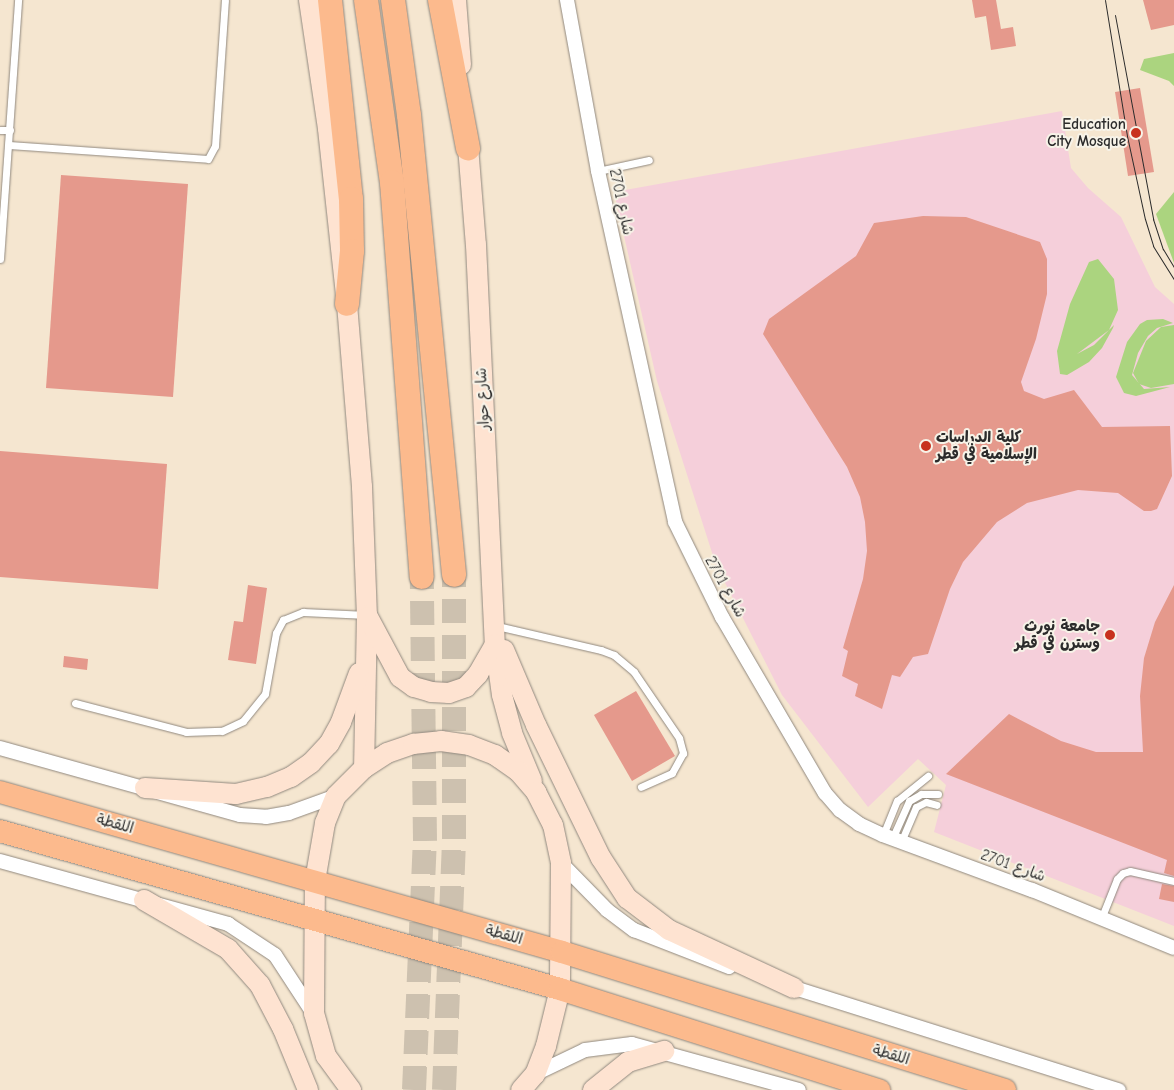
<!DOCTYPE html>
<html>
<head>
<meta charset="utf-8">
<style>
	body { margin:0 }
	#map { position:relative; width:1174px; height:1090px; overflow:hidden; background:#f5e6d0; font-family:"Comic Neue","Playpen Sans Arabic",sans-serif }
	div>[style] { position:absolute }
	.built>* { inset:0; background:#f5cfda }
	.green>* { inset:0; background:#abd47f }
	.building>* { inset:0; background:#e5998c }
	.trunk-tunnel>* { height:24px; margin-top:-12px; transform-origin:0; background:repeating-linear-gradient(90deg,#cdc1af 0 24px,transparent 0 36px) }
	.roads { filter:drop-shadow(0 0 1px #90887e) drop-shadow(0 0 1px #90887e) }
	.service>* { height:7px; margin:-3.5px; padding:0 3.5px; transform-origin:3.5px; border-radius:3.5px; background:#fff }
	.minor>* { height:14px; margin:-7px; padding:0 7px; transform-origin:7px; border-radius:7px; background:#fff }
	.secondary>* { height:20px; margin:-10px; padding:0 10px; transform-origin:10px; border-radius:10px; background:#fee3d1 }
	.primary>* { height:22px; margin:-11px; padding:0 11px; transform-origin:11px; border-radius:11px; background:#fcba8d }
	.trunk>* { height:24px; margin:-12px; padding:0 12px; transform-origin:12px; border-radius:12px; background:#fcba8d }
	.tram>* { height:1px; margin:-0.5px; padding:0 0.5px; transform-origin:0.5px; border-radius:0.5px; background:#2b2b2b }
	.dots>* { width:14px; height:14px; translate:-50% -50%; box-sizing:border-box; border:2px solid #f7f3e8; border-radius:50% }
	span { translate:-50% -50%; white-space:nowrap; text-align:center; line-height:1.15; -webkit-text-stroke:4px #f7f3e8; paint-order:stroke }
	.poi-label { font-size:15px; color:#2b2b2b; font-weight:700 }
	.right { translate:-100% -50%; text-align:right }
	.left { translate:0 -50%; text-align:left }
	.street-label { font-size:15px; color:#2b2b2b }
</style>
</head>
<body>
<div id="map">
	<div class="built">
		<i style="clip-path:polygon(1062px 111px,1071px 168px,1088px 188px,1121px 217px,1155px 287px,1174px 304px,1174px 926px,934px 832px,946px 785px,918px 759px,868px 807px,782px 695px,716px 565px,657px 381px,614px 192px)"></i>
	</div>
	<div class="green">
		<i style="clip-path:polygon(1174px 53px,1174px 86px,1169px 81px,1140px 70px,1144px 59px)"></i>
		<i style="clip-path:polygon(1174px 192px,1174px 263px,1156px 214px)"></i>
		<i style="clip-path:polygon(1098px 259px,1114px 279px,1118px 310px,1109px 330px,1077px 354px,1094px 345px,1114px 325px,1113px 328px,1102px 348px,1089px 362px,1067px 375px,1060px 374px,1057px 351px,1070px 304px,1089px 262px)"></i>
		<i style="clip-path:polygon(1163px 319px,1173px 323px,1157px 328px,1148px 336px,1138px 353px,1132px 375px,1144px 389px,1170px 387px,1136px 396px,1124px 393px,1116px 377px,1127px 342px,1140px 324px,1147px 320px)"></i>
		<i style="clip-path:polygon(1174px 325px,1174px 384px,1151px 388px,1139px 384px,1133px 373px,1146px 341px,1161px 327px)"></i>
	</div>
	<div class="building">
		<i style="clip-path:polygon(972px 0,996px 0,1001px 29px,1013px 27px,1016px 46px,991px 50px,986px 16px,975px 18px)"></i>
		<i style="clip-path:polygon(1143px 0,1174px 0,1174px 25px,1151px 30px)"></i>
		<i style="clip-path:polygon(1140px 88px,1154px 172px,1128px 176px,1115px 92px)"></i>
		<i style="clip-path:polygon(61px 175px,188px 184px,173px 397px,46px 388px)"></i>
		<i style="clip-path:polygon(923px 216px,966px 217px,1040px 242px,1047px 259px,1047px 294px,1036px 339px,1021px 382px,1024px 391px,1044px 399px,1074px 390px,1102px 427px,1170px 426px,1172px 476px,1157px 509px,1151px 511px,1144px 511px,1118px 493px,1078px 490px,1027px 503px,997px 522px,963px 562px,950px 589px,928px 654px,913px 657px,900px 677px,892px 675px,882px 709px,855px 696px,858px 684px,842px 676px,848px 651px,843px 648px,863px 579px,867px 551px,865px 522px,860px 497px,847px 467px,763px 334px,769px 319px,856px 256px,874px 223px)"></i>
		<i style="clip-path:polygon(0 451px,167px 464px,158px 589px,0 577px)"></i>
		<i style="clip-path:polygon(248px 585px,267px 588px,256px 664px,228px 660px,234px 621px,243px 622px)"></i>
		<i style="clip-path:polygon(1174px 585px,1174px 876px,1164px 873px,1167px 860px,946px 774px,1009px 714px,1061px 741px,1096px 752px,1143px 752px,1140px 696px,1144px 658px,1155px 622px)"></i>
		<i style="clip-path:polygon(64px 656px,88px 659px,87px 670px,63px 667px)"></i>
		<i style="clip-path:polygon(636px 691px,675px 756px,632px 781px,594px 715px)"></i>
		<i style="clip-path:polygon(1162px 884px,1174px 886px,1174px 902px,1159px 899px)"></i>
	</div>
	<div class="trunk-tunnel">
		<i style="left:414px;top:1090px;width:249px;rotate:-87.5deg"></i>
		<i style="left:425px;top:841px;width:264px;rotate:-90.7deg"></i>
		<i style="left:444px;top:1090px;width:251px;rotate:-87.7deg"></i>
		<i style="left:454px;top:839px;width:264px;rotate:-90deg"></i>
	</div>
	<div class="roads">
		<div class="service">
			<i style="left:0;top:130px;width:10px"></i>
			<i style="left:9px;top:145px;width:199px;rotate:4deg"></i>
			<i style="left:208px;top:159px;width:15px;rotate:-62deg"></i>
			<i style="left:215px;top:146px;width:146px;rotate:-86.1deg"></i>
			<i style="left:598px;top:171px;width:52px;rotate:-12.2deg"></i>
			<i style="left:0;top:259px;width:260px;rotate:-86deg"></i>
			<i style="left:497px;top:626px;width:107px;rotate:13deg"></i>
			<i style="left:601px;top:650px;width:14px;rotate:21deg"></i>
			<i style="left:614px;top:655px;width:26px;rotate:40deg"></i>
			<i style="left:634px;top:672px;width:80px;rotate:55.7deg"></i>
			<i style="left:679px;top:738px;width:16px;rotate:75deg"></i>
			<i style="left:683px;top:753px;width:23px;rotate:119deg"></i>
			<i style="left:672px;top:773px;width:34px;rotate:156deg"></i>
			<i style="left:75px;top:703px;width:115px;rotate:14.6deg"></i>
			<i style="left:186px;top:732px;width:36px;rotate:-2deg"></i>
			<i style="left:222px;top:731px;width:23px;rotate:-25deg"></i>
			<i style="left:243px;top:721px;width:35px;rotate:-51deg"></i>
			<i style="left:265px;top:694px;width:62px;rotate:-79.8deg"></i>
			<i style="left:276px;top:633px;width:15px;rotate:-62deg"></i>
			<i style="left:283px;top:620px;width:22px;rotate:-22deg"></i>
			<i style="left:303px;top:612px;width:64px;rotate:2.7deg"></i>
			<i style="left:883px;top:835px;width:37px;rotate:-68deg"></i>
			<i style="left:897px;top:801px;width:40px;rotate:-39deg"></i>
			<i style="left:892px;top:839px;width:42px;rotate:-65.9deg"></i>
			<i style="left:909px;top:801px;width:14px;rotate:-30deg"></i>
			<i style="left:921px;top:794px;width:17px"></i>
			<i style="left:901px;top:842px;width:38px;rotate:-67deg"></i>
			<i style="left:916px;top:807px;width:11px;rotate:-27deg"></i>
			<i style="left:926px;top:802px;width:11px;rotate:15deg"></i>
			<i style="left:1101px;top:919px;width:43px;rotate:-68.2deg"></i>
			<i style="left:1117px;top:879px;width:8px;rotate:-45deg"></i>
			<i style="left:1123px;top:873px;width:7px;rotate:-16deg"></i>
			<i style="left:1130px;top:871px;width:45px;rotate:12.8deg"></i>
		</div>
		<div class="minor">
			<i style="left:567px;top:0;width:174px;rotate:79.7deg"></i>
			<i style="left:598px;top:171px;width:359px;rotate:77.6deg"></i>
			<i style="left:675px;top:522px;width:106px;rotate:63.7deg"></i>
			<i style="left:722px;top:617px;width:204px;rotate:59.7deg"></i>
			<i style="left:825px;top:793px;width:23px;rotate:49deg"></i>
			<i style="left:840px;top:810px;width:24px;rotate:36deg"></i>
			<i style="left:859px;top:824px;width:26px;rotate:25deg"></i>
			<i style="left:883px;top:835px;width:159px;rotate:20.3deg"></i>
			<i style="left:1032px;top:890px;width:153px;rotate:22.2deg"></i>
			<i style="left:0;top:748px;width:249px;rotate:15.6deg"></i>
			<i style="left:240px;top:815px;width:26px;rotate:4deg"></i>
			<i style="left:266px;top:817px;width:23px;rotate:-10deg"></i>
			<i style="left:289px;top:813px;width:50px;rotate:-19.9deg"></i>
			<i style="left:0;top:861px;width:237px;rotate:15.4deg"></i>
			<i style="left:228px;top:924px;width:56px;rotate:33.4deg"></i>
			<i style="left:275px;top:955px;width:69px;rotate:56.8deg"></i>
			<i style="left:561px;top:863px;width:66px;rotate:45.6deg"></i>
			<i style="left:607px;top:910px;width:34px;rotate:37deg"></i>
			<i style="left:634px;top:930px;width:102px;rotate:21.3deg"></i>
			<i style="left:785px;top:985px;width:350px;rotate:17.5deg"></i>
			<i style="left:535px;top:1074px;width:55px;rotate:-25.6deg"></i>
			<i style="left:585px;top:1050px;width:47px;rotate:-7.3deg"></i>
			<i style="left:632px;top:1044px;width:173px;rotate:15.4deg"></i>
		</div>
		<div class="secondary">
			<i style="left:309px;top:0;width:130px;rotate:81.6deg"></i>
			<i style="left:328px;top:129px;width:176px;rotate:83.8deg"></i>
			<i style="left:347px;top:304px;width:184px;rotate:85.3deg"></i>
			<i style="left:362px;top:487px;width:128px;rotate:87.8deg"></i>
			<i style="left:367px;top:615px;width:153px;rotate:91.1deg"></i>
			<i style="left:456px;top:0;width:65px;rotate:85.6deg"></i>
			<i style="left:467px;top:134px;width:111px;rotate:85.4deg"></i>
			<i style="left:476px;top:245px;width:399px;rotate:87.3deg"></i>
			<i style="left:495px;top:644px;width:51px;rotate:82.2deg"></i>
			<i style="left:502px;top:695px;width:39px;rotate:75deg"></i>
			<i style="left:512px;top:733px;width:52px;rotate:67.4deg"></i>
			<i style="left:368px;top:617px;width:68px;rotate:61.9deg"></i>
			<i style="left:400px;top:677px;width:17px;rotate:36deg"></i>
			<i style="left:414px;top:687px;width:18px;rotate:16deg"></i>
			<i style="left:431px;top:692px;width:18px;rotate:3deg"></i>
			<i style="left:449px;top:693px;width:18px;rotate:-19deg"></i>
			<i style="left:466px;top:687px;width:18px;rotate:-47deg"></i>
			<i style="left:478px;top:674px;width:34px;rotate:-60deg"></i>
			<i style="left:504px;top:650px;width:82px;rotate:66.9deg"></i>
			<i style="left:536px;top:725px;width:148px;rotate:64deg"></i>
			<i style="left:601px;top:858px;width:48px;rotate:57deg"></i>
			<i style="left:627px;top:898px;width:53px;rotate:37.3deg"></i>
			<i style="left:669px;top:930px;width:138px;rotate:24.9deg"></i>
			<i style="left:145px;top:788px;width:91px;rotate:3.8deg"></i>
			<i style="left:236px;top:794px;width:32px;rotate:-13deg"></i>
			<i style="left:267px;top:787px;width:26px;rotate:-23deg"></i>
			<i style="left:291px;top:777px;width:24px;rotate:-35deg"></i>
			<i style="left:311px;top:763px;width:26px;rotate:-47deg"></i>
			<i style="left:329px;top:744px;width:25px;rotate:-61deg"></i>
			<i style="left:341px;top:722px;width:52px;rotate:-69.8deg"></i>
			<i style="left:144px;top:900px;width:97px;rotate:30.3deg"></i>
			<i style="left:228px;top:949px;width:48px;rotate:48.4deg"></i>
			<i style="left:260px;top:985px;width:50px;rotate:62.4deg"></i>
			<i style="left:283px;top:1029px;width:66px;rotate:67.7deg"></i>
			<i style="left:351px;top:1090px;width:42px;rotate:-126.3deg"></i>
			<i style="left:326px;top:1056px;width:45px;rotate:-105.6deg"></i>
			<i style="left:314px;top:1013px;width:132px;rotate:-89.6deg"></i>
			<i style="left:315px;top:881px;width:59px;rotate:-80.2deg"></i>
			<i style="left:325px;top:823px;width:29px;rotate:-68deg"></i>
			<i style="left:336px;top:796px;width:40px;rotate:-45deg"></i>
			<i style="left:364px;top:768px;width:27px;rotate:-33deg"></i>
			<i style="left:387px;top:753px;width:28px;rotate:-19deg"></i>
			<i style="left:413px;top:744px;width:28px;rotate:-6deg"></i>
			<i style="left:441px;top:741px;width:28px;rotate:8deg"></i>
			<i style="left:469px;top:745px;width:28px;rotate:21deg"></i>
			<i style="left:495px;top:755px;width:28px;rotate:35deg"></i>
			<i style="left:518px;top:771px;width:28px;rotate:49deg"></i>
			<i style="left:536px;top:792px;width:37px;rotate:63deg"></i>
			<i style="left:553px;top:825px;width:39px;rotate:78deg"></i>
			<i style="left:561px;top:863px;width:126px;rotate:90.5deg"></i>
			<i style="left:560px;top:989px;width:59px;rotate:103.8deg"></i>
			<i style="left:546px;top:1046px;width:30px;rotate:111deg"></i>
			<i style="left:535px;top:1074px;width:21px;rotate:131deg"></i>
			<i style="left:593px;top:1090px;width:45px;rotate:-38.7deg"></i>
			<i style="left:628px;top:1062px;width:38px;rotate:-17deg"></i>
		</div>
		<div class="primary">
			<i style="left:0;top:792px;width:584px;rotate:15.89deg"></i>
			<i style="left:562px;top:952px;width:464px;rotate:17.3deg"></i>
			<i style="left:0;top:831px;width:582px;rotate:15.76deg"></i>
			<i style="left:560px;top:989px;width:335px;rotate:17.6deg"></i>
		</div>
		<div class="trunk">
			<i style="left:330px;top:0;width:200px;rotate:84deg"></i>
			<i style="left:351px;top:199px;width:52px;rotate:88.9deg"></i>
			<i style="left:352px;top:251px;width:53px;rotate:95.4deg"></i>
			<i style="left:366px;top:0;width:184px;rotate:81.9deg"></i>
			<i style="left:392px;top:182px;width:396px;rotate:85.7deg"></i>
			<i style="left:393px;top:0;width:116px;rotate:82.1deg"></i>
			<i style="left:409px;top:115px;width:462px;rotate:84.4deg"></i>
			<i style="left:440px;top:0;width:151px;rotate:79.3deg"></i>
		</div>
	</div>
	<div class="tram">
		<i style="left:1105px;top:0;width:138px;rotate:80.8deg"></i>
		<i style="left:1127px;top:136px;width:85px;rotate:77.8deg"></i>
		<i style="left:1145px;top:219px;width:28px;rotate:73deg"></i>
		<i style="left:1153px;top:246px;width:39px;rotate:58deg"></i>
		<i style="left:1115px;top:15px;width:208px;rotate:79.4deg"></i>
		<i style="left:1153px;top:219px;width:32px;rotate:72deg"></i>
		<i style="left:1163px;top:249px;width:21px;rotate:59deg"></i>
	</div>
	<div class="dots">
		<i style="left:1136px;top:133px;background:#c8321e"></i>
		<i style="left:926px;top:446px;background:#c8321e"></i>
		<i style="left:1110px;top:635px;background:#c8321e"></i>
	</div>
	<div class="poi-label">
		<span class="right" style="left:1126px;top:133px">Education<br>City Mosque</span>
		<span class="left" style="left:936px;top:446px">كلية الدراسات<br>الإسلامية في قطر</span>
		<span class="right" style="left:1100px;top:635px">جامعة نورث<br>وسترن في قطر</span>
	</div>
	<div class="street-label">
		<span style="left:621px;top:202px;rotate:78deg">شارع 2701</span>
		<span style="left:483px;top:399px;rotate:-93deg">شارع حوار</span>
		<span style="left:725px;top:587px;rotate:61deg">شارع 2701</span>
		<span style="left:115px;top:824px;rotate:16deg">اللقطة</span>
		<span style="left:1013px;top:866px;rotate:20deg">شارع 2701</span>
		<span style="left:504px;top:935px;rotate:16deg">اللقطة</span>
		<span style="left:891px;top:1055px;rotate:17deg">اللقطة</span>
	</div>
</div>
</body>
</html>
